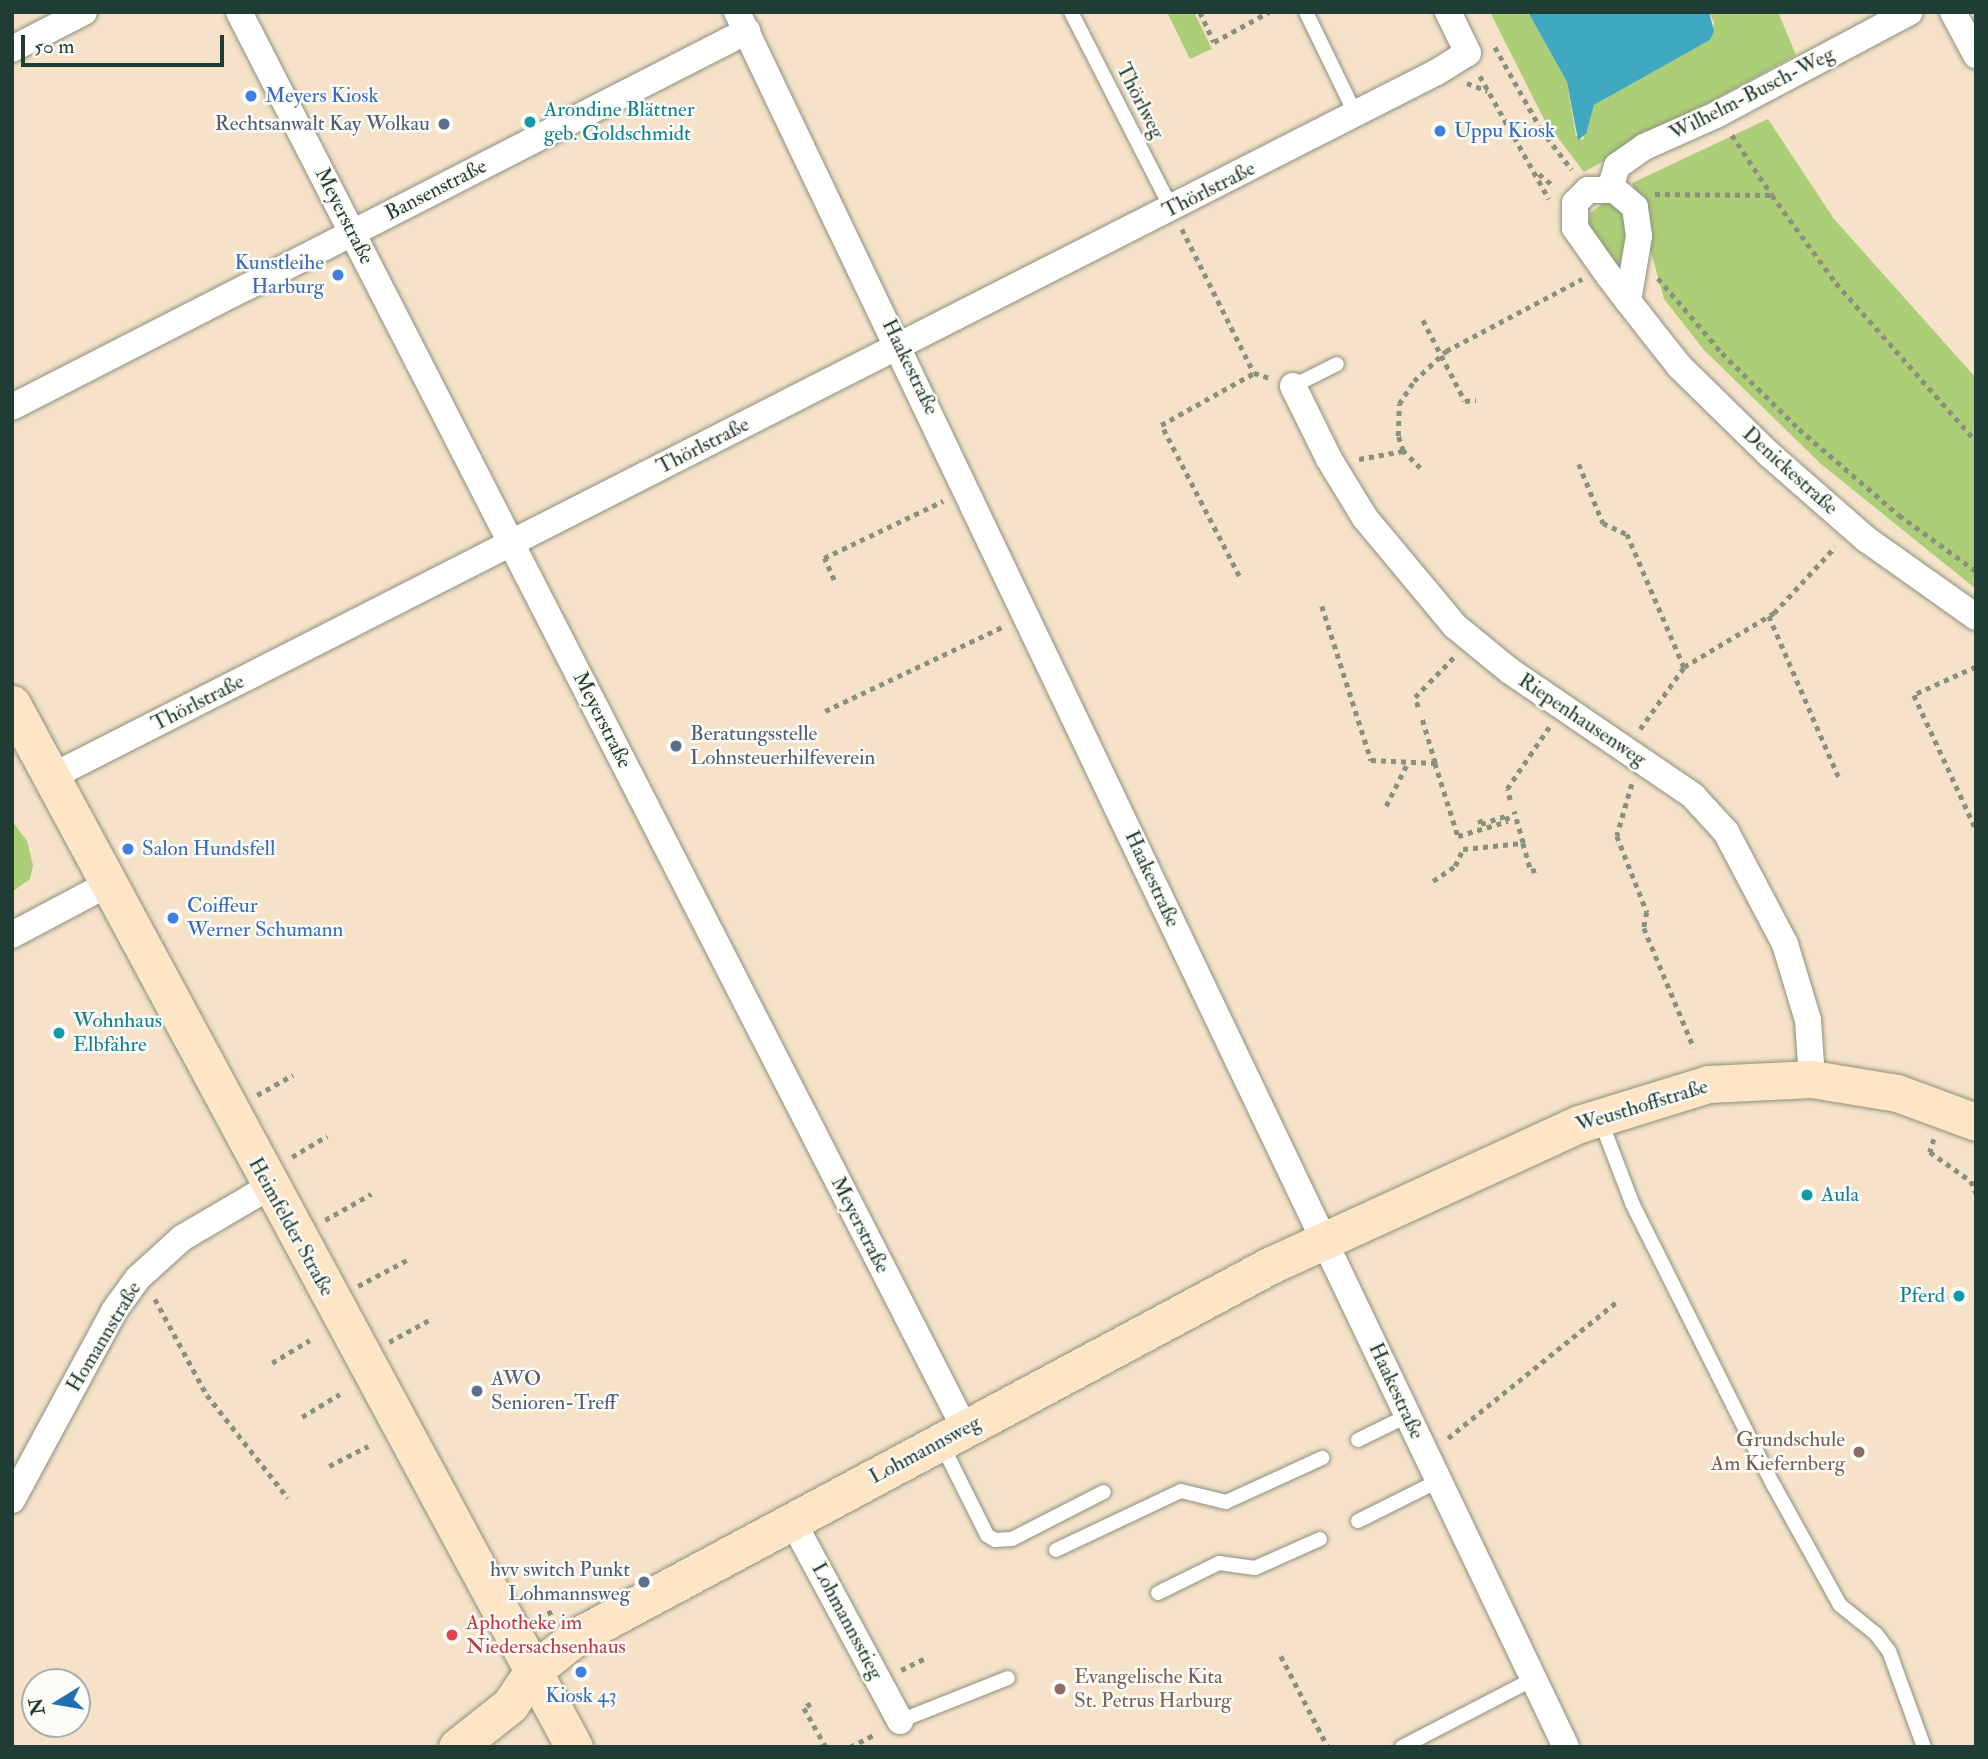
<!DOCTYPE html>
<html>
<head>
<meta charset="utf-8">
<style>
	body { margin:0 }
	#map { position:relative; width:1988px; height:1759px; overflow:hidden; background:#f5e2c9; font-family:"IM FELL Double Pica",serif }
	div>[style] { position:absolute }
	.green>* { inset:0; background:#acce77 }
	.water>* { inset:0; background:#40a8c0 }
	.path>* { height:4.5px; margin-top:-2.25px; transform-origin:0; background:repeating-linear-gradient(90deg,#8a907e 0 5px,transparent 0 10px) }
	.roads { filter:drop-shadow(0 0 2px #8a907e) drop-shadow(0 0 2px #8a907e) }
	.lane>* { height:14px; margin:-7px; padding:0 7px; transform-origin:7px; border-radius:7px; background:#fff }
	.street>* { height:26px; margin:-13px; padding:0 13px; transform-origin:13px; border-radius:13px; background:#fff }
	.secondary>* { height:37px; margin:-18.5px; padding:0 18.5px; transform-origin:18.5px; border-radius:18.5px; background:#fde5c5 }
	.dots>* { width:19px; height:19px; translate:-50% -50%; box-sizing:border-box; border:4px solid #fdfcf7; border-radius:50% }
	span { translate:-50% -50%; white-space:nowrap; text-align:center; line-height:1.15; -webkit-text-stroke:5px #fdfcf7; paint-order:stroke }
	.street-label { font-size:21px; color:#1f3d34 }
	.shop-label { font-size:21px; color:#366cbe }
	.left { translate:0 -50%; text-align:left }
	.right { translate:-100% -50%; text-align:right }
	.culture-label { font-size:21px; color:#0d838f }
	.service-label { font-size:21px; color:#4e5e75 }
	.education-label { font-size:21px; color:#785e54 }
	.health-label { font-size:21px; color:#be3a42 }
	.frame { position:absolute; inset:0; border:14px solid #1f3d34; pointer-events:none }
	.north { position:absolute; left:21px; top:1668px; width:70px; height:70px; box-sizing:border-box; background:#fdfcf7; border:2px solid #a4b0a9; border-radius:50%; rotate:259deg; font-size:19px; font-weight:700; line-height:28px; text-align:center; color:#1f3d34 }
	.north::after { content:''; display:block; margin:auto; width:24px; height:32px; background:#1f6fb2; clip-path:polygon(50% 0,100% 100%,50% 72%,0 100%) }
	.scale { position:absolute; left:21px; top:35px; width:203px; height:32px; box-sizing:border-box; border:4px solid #1f3d34; border-top:0; padding-left:9px; font-size:21px; line-height:24px; white-space:nowrap; color:#1f3d34; -webkit-text-stroke:5px #fdfcf7; paint-order:stroke }
</style>
</head>
<body>
<div id="map">
	<div class="green">
		<i style="clip-path:polygon(1167px 12px,1194px 12px,1212px 49px,1190px 59px)"></i>
		<i style="clip-path:polygon(1490px 12px,1528px 12px,1567px 82px,1576px 136px,1583px 140px,1594px 105px,1710px 40px,1714px 22px,1709px 12px,1778px 12px,1796px 55px,1584px 172px,1545px 121px)"></i>
		<i style="clip-path:polygon(1768px 119px,1834px 219px,1976px 378px,1976px 589px,1821px 464px,1704px 350px,1664px 299px,1632px 183px)"></i>
		<i style="clip-path:polygon(1605px 202px,1617px 203px,1629px 223px,1619px 268px,1589px 226px,1590px 213px)"></i>
		<i style="clip-path:polygon(12px 821px,27px 841px,33px 865px,30px 879px,12px 892px)"></i>
	</div>
	<div class="water">
		<i style="clip-path:polygon(1528px 12px,1709px 12px,1714px 31px,1710px 40px,1594px 105px,1586px 134px,1578px 140px,1567px 82px)"></i>
	</div>
	<div class="path">
		<i style="left:1200px;top:12px;width:33px;rotate:65deg"></i>
		<i style="left:1214px;top:42px;width:63px;rotate:-28.6deg"></i>
		<i style="left:1495px;top:47px;width:94px;rotate:60.7deg"></i>
		<i style="left:1541px;top:129px;width:51px;rotate:52.9deg"></i>
		<i style="left:1480px;top:76px;width:141px;rotate:60.7deg"></i>
		<i style="left:1467px;top:83px;width:22px;rotate:21deg"></i>
		<i style="left:1732px;top:135px;width:72px;rotate:56.3deg"></i>
		<i style="left:1539px;top:174px;width:19px;rotate:39deg"></i>
		<i style="left:1655px;top:194px;width:117px;rotate:0.5deg"></i>
		<i style="left:1772px;top:195px;width:109px;rotate:54deg"></i>
		<i style="left:1836px;top:283px;width:211px;rotate:48.5deg"></i>
		<i style="left:1182px;top:229px;width:161px;rotate:63.4deg"></i>
		<i style="left:1254px;top:373px;width:16px;rotate:18deg"></i>
		<i style="left:1658px;top:278px;width:99px;rotate:49.5deg"></i>
		<i style="left:1722px;top:353px;width:108px;rotate:44.6deg"></i>
		<i style="left:1799px;top:429px;width:132px;rotate:40.7deg"></i>
		<i style="left:1899px;top:515px;width:95px;rotate:36deg"></i>
		<i style="left:1423px;top:320px;width:91px;rotate:62.6deg"></i>
		<i style="left:1465px;top:401px;width:11px;rotate:-5deg"></i>
		<i style="left:1359px;top:459px;width:45px;rotate:-10.3deg"></i>
		<i style="left:1579px;top:464px;width:64px;rotate:67.9deg"></i>
		<i style="left:1603px;top:523px;width:26px;rotate:25deg"></i>
		<i style="left:1627px;top:534px;width:145px;rotate:66.8deg"></i>
		<i style="left:1420px;top:468px;width:24px;rotate:-135deg"></i>
		<i style="left:1403px;top:451px;width:16px;rotate:-108deg"></i>
		<i style="left:1398px;top:436px;width:32px;rotate:-88deg"></i>
		<i style="left:1399px;top:404px;width:27px;rotate:-57deg"></i>
		<i style="left:1414px;top:381px;width:44px;rotate:-43.2deg"></i>
		<i style="left:1446px;top:351px;width:154px;rotate:-27.9deg"></i>
		<i style="left:1239px;top:576px;width:170px;rotate:-117.3deg"></i>
		<i style="left:1161px;top:425px;width:107px;rotate:-29.2deg"></i>
		<i style="left:834px;top:580px;width:24px;rotate:-114deg"></i>
		<i style="left:824px;top:558px;width:132px;rotate:-25.6deg"></i>
		<i style="left:1322px;top:606px;width:162px;rotate:72.3deg"></i>
		<i style="left:1371px;top:760px;width:64px;rotate:2.7deg"></i>
		<i style="left:1435px;top:763px;width:46px;rotate:-106.5deg"></i>
		<i style="left:1769px;top:616px;width:176px;rotate:66.6deg"></i>
		<i style="left:1976px;top:667px;width:68px;rotate:155.7deg"></i>
		<i style="left:1914px;top:695px;width:148px;rotate:65.2deg"></i>
		<i style="left:1418px;top:707px;width:10px;rotate:-107deg"></i>
		<i style="left:1415px;top:697px;width:56px;rotate:-45.7deg"></i>
		<i style="left:825px;top:711px;width:196px;rotate:-25.4deg"></i>
		<i style="left:1640px;top:729px;width:76px;rotate:-54.6deg"></i>
		<i style="left:1684px;top:667px;width:105px;rotate:-31deg"></i>
		<i style="left:1774px;top:613px;width:90px;rotate:-47.3deg"></i>
		<i style="left:1435px;top:763px;width:77px;rotate:72.5deg"></i>
		<i style="left:1458px;top:836px;width:52px;rotate:-16.7deg"></i>
		<i style="left:1508px;top:821px;width:5px;rotate:-112deg"></i>
		<i style="left:1632px;top:784px;width:54px;rotate:106.1deg"></i>
		<i style="left:1617px;top:836px;width:82px;rotate:68.5deg"></i>
		<i style="left:1647px;top:912px;width:16px;rotate:101deg"></i>
		<i style="left:1644px;top:928px;width:130px;rotate:67.4deg"></i>
		<i style="left:1510px;top:800px;width:11px;rotate:-105deg"></i>
		<i style="left:1507px;top:789px;width:75px;rotate:-55.9deg"></i>
		<i style="left:1386px;top:806px;width:49px;rotate:-63.4deg"></i>
		<i style="left:1480px;top:819px;width:5px;rotate:79deg"></i>
		<i style="left:1481px;top:824px;width:26px;rotate:-18deg"></i>
		<i style="left:1523px;top:843px;width:29px;rotate:74deg"></i>
		<i style="left:1531px;top:871px;width:7px;rotate:-16deg"></i>
		<i style="left:1433px;top:881px;width:27px;rotate:-34deg"></i>
		<i style="left:1455px;top:866px;width:19px;rotate:-65deg"></i>
		<i style="left:1463px;top:849px;width:60px;rotate:-5.7deg"></i>
		<i style="left:1523px;top:843px;width:33px;rotate:-106deg"></i>
		<i style="left:257px;top:1095px;width:41px;rotate:-29.1deg"></i>
		<i style="left:1934px;top:1139px;width:14px;rotate:107deg"></i>
		<i style="left:1930px;top:1152px;width:50px;rotate:35.3deg"></i>
		<i style="left:1971px;top:1181px;width:13px;rotate:67deg"></i>
		<i style="left:292px;top:1157px;width:41px;rotate:-31deg"></i>
		<i style="left:325px;top:1220px;width:53px;rotate:-29.5deg"></i>
		<i style="left:358px;top:1286px;width:55px;rotate:-28deg"></i>
		<i style="left:155px;top:1299px;width:109px;rotate:61.6deg"></i>
		<i style="left:207px;top:1395px;width:131px;rotate:51.8deg"></i>
		<i style="left:389px;top:1342px;width:48px;rotate:-28.7deg"></i>
		<i style="left:272px;top:1363px;width:44px;rotate:-31.2deg"></i>
		<i style="left:302px;top:1417px;width:44px;rotate:-31.2deg"></i>
		<i style="left:1448px;top:1438px;width:218px;rotate:-38.9deg"></i>
		<i style="left:329px;top:1466px;width:44px;rotate:-27.1deg"></i>
		<i style="left:538px;top:1617px;width:19px;rotate:-21deg"></i>
		<i style="left:1281px;top:1656px;width:102px;rotate:62.7deg"></i>
		<i style="left:901px;top:1670px;width:28px;rotate:-26deg"></i>
		<i style="left:811px;top:1704px;width:8px;rotate:150deg"></i>
		<i style="left:804px;top:1708px;width:45px;rotate:60.6deg"></i>
		<i style="left:850px;top:1747px;width:30px;rotate:-27deg"></i>
	</div>
	<div class="roads">
		<div class="lane">
			<i style="left:1071px;top:12px;width:221px;rotate:62.9deg"></i>
			<i style="left:1306px;top:12px;width:114px;rotate:64.1deg"></i>
			<i style="left:1293px;top:386px;width:49px;rotate:-26.6deg"></i>
			<i style="left:1600px;top:1119px;width:90px;rotate:69.1deg"></i>
			<i style="left:1632px;top:1203px;width:317px;rotate:63.4deg"></i>
			<i style="left:1774px;top:1486px;width:136px;rotate:61deg"></i>
			<i style="left:1840px;top:1605px;width:46px;rotate:38.9deg"></i>
			<i style="left:1876px;top:1634px;width:21px;rotate:53deg"></i>
			<i style="left:1889px;top:1651px;width:102px;rotate:70deg"></i>
			<i style="left:1358px;top:1440px;width:55px;rotate:-26.1deg"></i>
			<i style="left:941px;top:1443px;width:103px;rotate:63.4deg"></i>
			<i style="left:987px;top:1535px;width:9px;rotate:32deg"></i>
			<i style="left:995px;top:1540px;width:17px;rotate:-3deg"></i>
			<i style="left:1012px;top:1539px;width:103px;rotate:-27.1deg"></i>
			<i style="left:1358px;top:1521px;width:89px;rotate:-26.6deg"></i>
			<i style="left:1056px;top:1550px;width:138px;rotate:-25.3deg"></i>
			<i style="left:1181px;top:1491px;width:46px;rotate:13.7deg"></i>
			<i style="left:1226px;top:1502px;width:106px;rotate:-24.6deg"></i>
			<i style="left:1158px;top:1593px;width:68px;rotate:-26.2deg"></i>
			<i style="left:1219px;top:1563px;width:36px;rotate:8deg"></i>
			<i style="left:1255px;top:1568px;width:71px;rotate:-24deg"></i>
			<i style="left:900px;top:1721px;width:116px;rotate:-21.7deg"></i>
			<i style="left:1402px;top:1747px;width:148px;rotate:-27.4deg"></i>
		</div>
		<div class="street">
			<i style="left:239px;top:12px;width:1592px;rotate:62.87deg"></i>
			<i style="left:737px;top:12px;width:1923px;rotate:64.46deg"></i>
			<i style="left:1953px;top:12px;width:49px;rotate:61.9deg"></i>
			<i style="left:12px;top:49px;width:81px;rotate:-27.2deg"></i>
			<i style="left:1610px;top:189px;width:24px;rotate:-73deg"></i>
			<i style="left:1617px;top:166px;width:33px;rotate:-35deg"></i>
			<i style="left:1644px;top:147px;width:81px;rotate:-24deg"></i>
			<i style="left:1718px;top:114px;width:217px;rotate:-28deg"></i>
			<i style="left:1628px;top:301px;width:66px;rotate:-80.4deg"></i>
			<i style="left:1639px;top:236px;width:29px;rotate:-98deg"></i>
			<i style="left:1635px;top:207px;width:26px;rotate:-140deg"></i>
			<i style="left:1615px;top:190px;width:27px;rotate:180deg"></i>
			<i style="left:1588px;top:190px;width:18px;rotate:135deg"></i>
			<i style="left:1575px;top:203px;width:25px;rotate:90deg"></i>
			<i style="left:1575px;top:228px;width:59px;rotate:54.7deg"></i>
			<i style="left:1609px;top:276px;width:31px;rotate:53deg"></i>
			<i style="left:1628px;top:301px;width:34px;rotate:52deg"></i>
			<i style="left:1649px;top:328px;width:50px;rotate:51.5deg"></i>
			<i style="left:1680px;top:367px;width:126px;rotate:44.4deg"></i>
			<i style="left:1770px;top:455px;width:128px;rotate:41.2deg"></i>
			<i style="left:1866px;top:539px;width:135px;rotate:35.3deg"></i>
			<i style="left:1293px;top:386px;width:81px;rotate:63.7deg"></i>
			<i style="left:1329px;top:459px;width:69px;rotate:58.6deg"></i>
			<i style="left:1365px;top:518px;width:141px;rotate:50.2deg"></i>
			<i style="left:1455px;top:626px;width:71px;rotate:39.3deg"></i>
			<i style="left:1510px;top:671px;width:222px;rotate:34.3deg"></i>
			<i style="left:1693px;top:796px;width:49px;rotate:47.5deg"></i>
			<i style="left:1726px;top:832px;width:127px;rotate:62.2deg"></i>
			<i style="left:1785px;top:944px;width:79px;rotate:73.2deg"></i>
			<i style="left:1808px;top:1020px;width:59px;rotate:86.1deg"></i>
			<i style="left:12px;top:407px;width:826px;rotate:-27.09deg"></i>
			<i style="left:51px;top:777px;width:1555px;rotate:-26.96deg"></i>
			<i style="left:1437px;top:72px;width:36px;rotate:-32deg"></i>
			<i style="left:1468px;top:53px;width:46px;rotate:-116deg"></i>
			<i style="left:12px;top:935px;width:109px;rotate:-28deg"></i>
			<i style="left:12px;top:1500px;width:215px;rotate:-61.6deg"></i>
			<i style="left:114px;top:1311px;width:41px;rotate:-54deg"></i>
			<i style="left:138px;top:1278px;width:59px;rotate:-42.3deg"></i>
			<i style="left:182px;top:1238px;width:101px;rotate:-30.4deg"></i>
			<i style="left:793px;top:1522px;width:226px;rotate:61.7deg"></i>
		</div>
		<div class="secondary">
			<i style="left:12px;top:704px;width:1185px;rotate:61.68deg"></i>
			<i style="left:457px;top:1747px;width:68px;rotate:-38.4deg"></i>
			<i style="left:510px;top:1705px;width:40px;rotate:-56deg"></i>
			<i style="left:532px;top:1672px;width:56px;rotate:-38.5deg"></i>
			<i style="left:576px;top:1637px;width:788px;rotate:-28.16deg"></i>
			<i style="left:1271px;top:1265px;width:339px;rotate:-24.6deg"></i>
			<i style="left:1579px;top:1124px;width:135px;rotate:-17.2deg"></i>
			<i style="left:1708px;top:1084px;width:104px;rotate:-2.8deg"></i>
			<i style="left:1812px;top:1079px;width:86px;rotate:9.4deg"></i>
			<i style="left:1897px;top:1093px;width:84px;rotate:20.2deg"></i>
		</div>
	</div>
	<div class="dots">
		<i style="left:251px;top:96px;background:#3f7fe0"></i>
		<i style="left:530px;top:122px;background:#0f9aa8"></i>
		<i style="left:444px;top:124px;background:#5c6f8a"></i>
		<i style="left:1440px;top:131px;background:#3f7fe0"></i>
		<i style="left:338px;top:275px;background:#3f7fe0"></i>
		<i style="left:676px;top:746px;background:#5c6f8a"></i>
		<i style="left:128px;top:849px;background:#3f7fe0"></i>
		<i style="left:173px;top:918px;background:#3f7fe0"></i>
		<i style="left:59px;top:1033px;background:#0f9aa8"></i>
		<i style="left:1807px;top:1195px;background:#0f9aa8"></i>
		<i style="left:1959px;top:1296px;background:#0f9aa8"></i>
		<i style="left:477px;top:1391px;background:#5c6f8a"></i>
		<i style="left:1859px;top:1452px;background:#8d6e63"></i>
		<i style="left:644px;top:1582px;background:#5c6f8a"></i>
		<i style="left:452px;top:1635px;background:#e0444e"></i>
		<i style="left:581px;top:1672px;background:#3f7fe0"></i>
		<i style="left:1060px;top:1689px;background:#8d6e63"></i>
	</div>
	<div class="street-label">
		<span style="left:1752px;top:94px;rotate:-27deg">Wilhelm-Busch-Weg</span>
		<span style="left:1140px;top:101px;rotate:63deg">Thörlweg</span>
		<span style="left:436px;top:190px;rotate:-27deg">Bansenstraße</span>
		<span style="left:1209px;top:190px;rotate:-27deg">Thörlstraße</span>
		<span style="left:344px;top:216px;rotate:63deg">Meyerstraße</span>
		<span style="left:910px;top:367px;rotate:64deg">Haakestraße</span>
		<span style="left:703px;top:446px;rotate:-27deg">Thörlstraße</span>
		<span style="left:1790px;top:471px;rotate:42deg">Denickestraße</span>
		<span style="left:198px;top:703px;rotate:-27deg">Thörlstraße</span>
		<span style="left:602px;top:720px;rotate:63deg">Meyerstraße</span>
		<span style="left:1582px;top:720px;rotate:34deg">Riepenhausenweg</span>
		<span style="left:1152px;top:879px;rotate:65deg">Haakestraße</span>
		<span style="left:1642px;top:1106px;rotate:-17deg">Weusthoffstraße</span>
		<span style="left:860px;top:1225px;rotate:63deg">Meyerstraße</span>
		<span style="left:291px;top:1227px;rotate:61deg">Heimfelder Straße</span>
		<span style="left:104px;top:1337px;rotate:-59deg">Homannstraße</span>
		<span style="left:1396px;top:1391px;rotate:65deg">Haakestraße</span>
		<span style="left:925px;top:1450px;rotate:-28deg">Lohmannsweg</span>
		<span style="left:847px;top:1621px;rotate:62deg">Lohmannsstieg</span>
	</div>
	<div class="shop-label">
		<span class="left" style="left:265px;top:96px">Meyers Kiosk</span>
		<span class="left" style="left:1454px;top:131px">Uppu Kiosk</span>
		<span class="right" style="left:324px;top:275px">Kunstleihe<br>Harburg</span>
		<span class="left" style="left:142px;top:849px">Salon Hundsfell</span>
		<span class="left" style="left:187px;top:918px">Coiffeur<br>Werner Schumann</span>
		<span style="left:581px;top:1696px">Kiosk 43</span>
	</div>
	<div class="culture-label">
		<span class="left" style="left:544px;top:122px">Arondine Blättner<br>geb. Goldschmidt</span>
		<span class="left" style="left:73px;top:1033px">Wohnhaus<br>Elbfähre</span>
		<span class="left" style="left:1821px;top:1195px">Aula</span>
		<span class="right" style="left:1945px;top:1296px">Pferd</span>
	</div>
	<div class="service-label">
		<span class="right" style="left:430px;top:124px">Rechtsanwalt Kay Wolkau</span>
		<span class="left" style="left:690px;top:746px">Beratungsstelle<br>Lohnsteuerhilfeverein</span>
		<span class="left" style="left:491px;top:1391px">AWO<br>Senioren-Treff</span>
		<span class="right" style="left:630px;top:1582px">hvv switch Punkt<br>Lohmannsweg</span>
	</div>
	<div class="education-label">
		<span class="right" style="left:1845px;top:1452px">Grundschule<br>Am Kiefernberg</span>
		<span class="left" style="left:1074px;top:1689px">Evangelische Kita<br>St. Petrus Harburg</span>
	</div>
	<div class="health-label">
		<span class="left" style="left:466px;top:1635px">Aphotheke im<br>Niedersachsenhaus</span>
	</div>
	<div class="frame"></div>
	<div class="north">N</div>
	<div class="scale">50 m</div>
</div>
</body>
</html>
